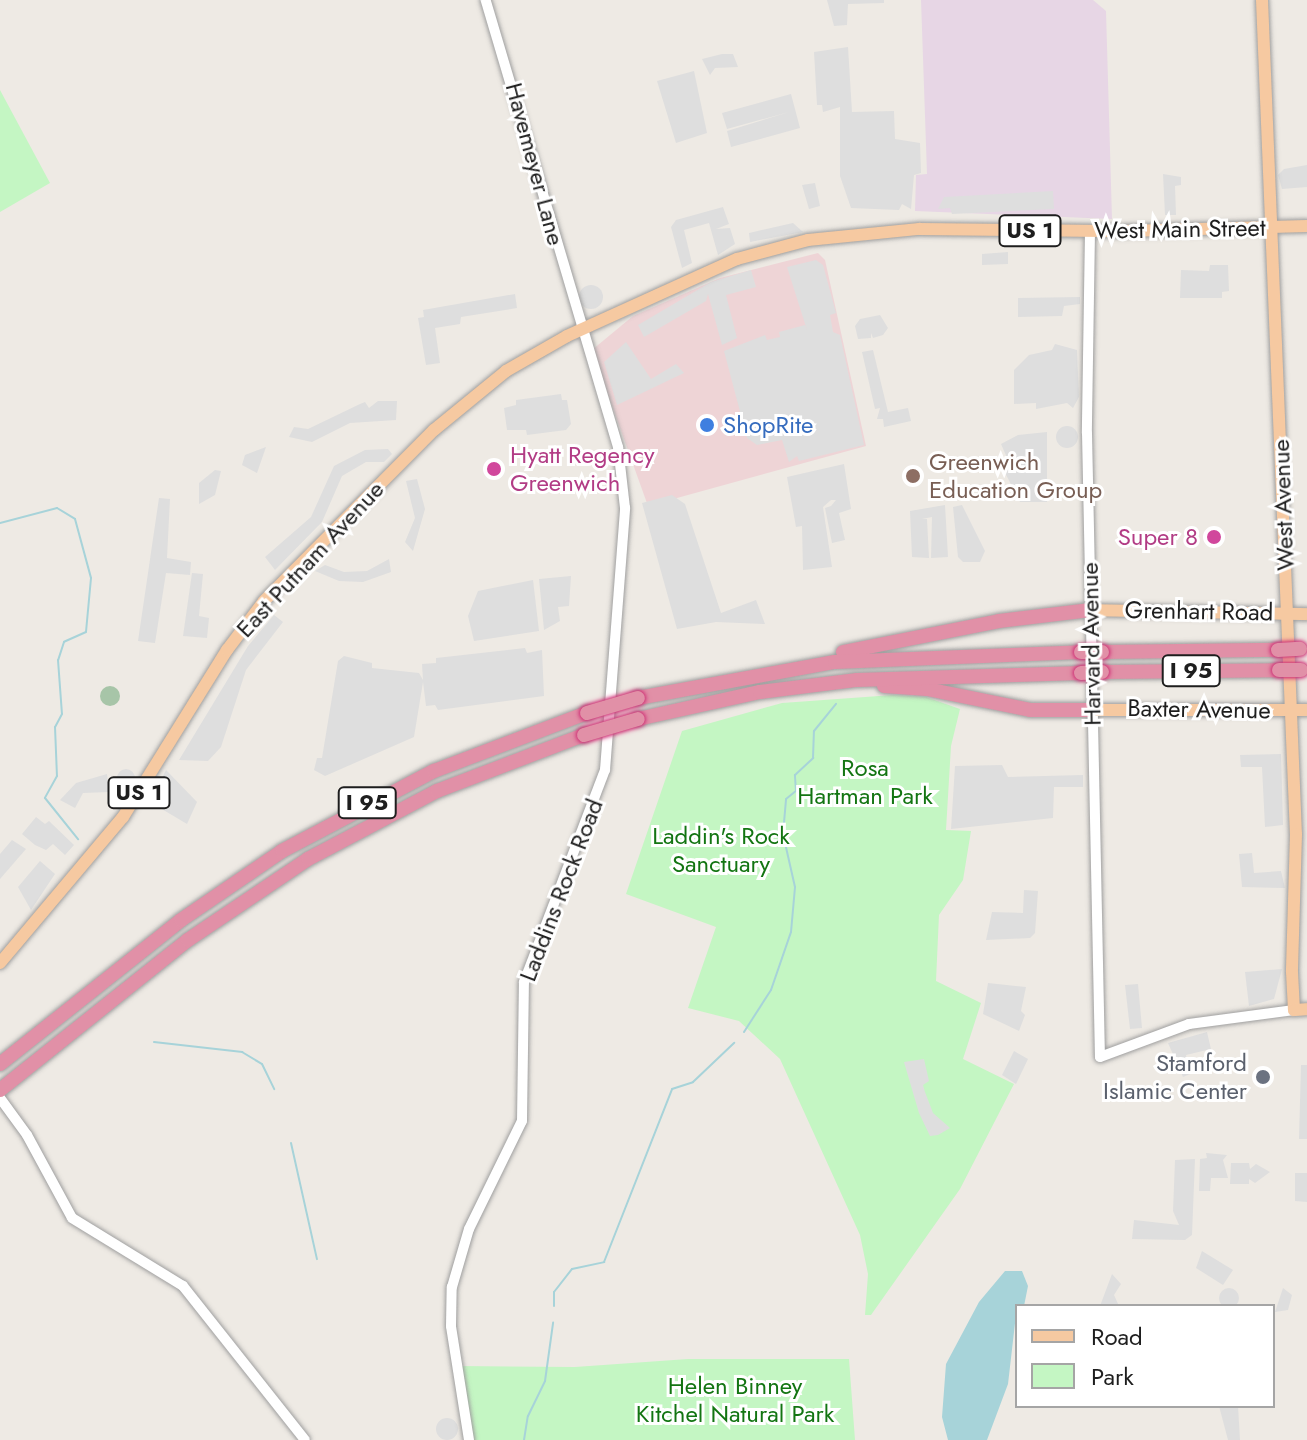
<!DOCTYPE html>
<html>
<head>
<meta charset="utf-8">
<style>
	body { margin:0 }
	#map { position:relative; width:1307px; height:1440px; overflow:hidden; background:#eeeae4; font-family:Jost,sans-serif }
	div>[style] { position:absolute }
	.commercial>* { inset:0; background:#eed4d6 }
	.industrial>* { inset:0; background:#e7d6e5 }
	.cemetery>* { inset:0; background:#a7c5a8 }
	.round { border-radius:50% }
	.park>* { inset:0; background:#c4f6c3 }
	.parking>* { inset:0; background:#dedede }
	.water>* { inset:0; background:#a7d3d9 }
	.stream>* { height:2px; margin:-1px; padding:0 1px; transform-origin:1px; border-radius:1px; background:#a7d3d9 }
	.roads { filter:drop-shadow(0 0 2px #9f9f9f) drop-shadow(0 0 2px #9f9f9f) }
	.minor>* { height:10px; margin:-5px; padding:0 5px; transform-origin:5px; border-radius:5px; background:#fff }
	.major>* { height:12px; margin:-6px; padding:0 6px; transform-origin:6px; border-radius:6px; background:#f6c9a1 }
	.highway>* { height:14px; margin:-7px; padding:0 7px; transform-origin:7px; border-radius:7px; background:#e190a7 }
	.bridges { filter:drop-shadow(0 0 2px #ce2f75) drop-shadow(0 0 2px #ce2f75) }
	.highway-bridge>* { height:14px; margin:-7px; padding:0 7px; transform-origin:7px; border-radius:7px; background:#e190a7 }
	.dots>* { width:22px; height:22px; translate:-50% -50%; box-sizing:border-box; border:4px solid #fff; border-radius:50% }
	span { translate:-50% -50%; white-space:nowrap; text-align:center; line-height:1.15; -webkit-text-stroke:6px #fff; paint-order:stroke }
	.shield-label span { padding:2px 6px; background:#fff; border:2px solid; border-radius:6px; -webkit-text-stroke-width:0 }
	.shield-label { font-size:22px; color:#1e1e1e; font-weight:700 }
	.street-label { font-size:24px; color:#1e1e1e }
	.shop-label { font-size:24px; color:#366cbe }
	.left { translate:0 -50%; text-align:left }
	.hotel-label { font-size:24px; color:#b23c85 }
	.right { translate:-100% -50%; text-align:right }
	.education-label { font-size:24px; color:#785e54 }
	.park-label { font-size:24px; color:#137512 }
	.worship-label { font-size:24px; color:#5b616d }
	.legend { position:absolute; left:1015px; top:1304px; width:260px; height:104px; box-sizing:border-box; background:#fff; border:2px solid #a5a5a5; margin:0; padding:10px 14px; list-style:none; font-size:24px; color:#1e1e1e }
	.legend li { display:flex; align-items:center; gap:16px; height:40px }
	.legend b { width:40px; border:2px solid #a5a5a5 }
</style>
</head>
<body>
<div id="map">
	<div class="commercial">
		<i style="clip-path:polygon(818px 253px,825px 260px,866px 446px,648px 506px,592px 350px,633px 316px,720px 278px)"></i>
	</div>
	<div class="industrial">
		<i style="clip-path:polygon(921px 0,1093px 0,1106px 11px,1112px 219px,915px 211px,916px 175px,927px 174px)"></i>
	</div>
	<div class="cemetery">
		<i class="round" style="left:100px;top:686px;width:20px;height:20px"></i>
	</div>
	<div class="park">
		<i style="clip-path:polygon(0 90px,50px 183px,0 212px)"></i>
		<i style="clip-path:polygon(893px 695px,926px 697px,960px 709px,951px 746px,946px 830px,971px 831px,963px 880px,939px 915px,936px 981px,981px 1003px,963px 1059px,1014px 1084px,960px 1189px,871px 1315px,865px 1315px,868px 1274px,860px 1235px,780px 1059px,739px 1021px,688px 1008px,716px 927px,626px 894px,682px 731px,782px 703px)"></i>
		<i style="clip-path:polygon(688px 1359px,849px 1359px,855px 1440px,474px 1440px,458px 1366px,575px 1367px)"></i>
	</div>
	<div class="parking">
		<i style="clip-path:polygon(827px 0,884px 0,884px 3px,848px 4px,847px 25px,834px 26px)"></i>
		<i style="clip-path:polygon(848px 47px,852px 112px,894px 111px,895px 139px,920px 143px,921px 173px,914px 175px,911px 209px,902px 204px,899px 210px,851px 208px,840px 176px,840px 107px,823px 112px,822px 105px,817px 105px,814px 52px)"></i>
		<i style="clip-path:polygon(722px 54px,733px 54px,738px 67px,715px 68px,710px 75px,702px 59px)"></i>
		<i style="clip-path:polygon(694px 71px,707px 133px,676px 143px,657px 81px)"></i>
		<i style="clip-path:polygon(791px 94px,800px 128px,731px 147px,727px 131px,789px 112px,727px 129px,722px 113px)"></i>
		<i style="clip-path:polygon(1307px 165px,1307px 187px,1282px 189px,1278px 175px,1284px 169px)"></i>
		<i style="clip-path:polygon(1163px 174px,1181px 177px,1181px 185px,1175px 186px,1176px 215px,1165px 215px)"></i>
		<i style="clip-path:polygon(815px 183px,820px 206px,809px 209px,802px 185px)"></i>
		<i style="clip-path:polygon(1053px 191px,1054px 209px,952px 214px,950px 208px,938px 209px,944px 197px)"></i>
		<i style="clip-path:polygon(723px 207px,729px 224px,716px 229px,730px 228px,735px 244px,718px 255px,709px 223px,684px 230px,692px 263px,682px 268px,671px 227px,676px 220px)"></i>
		<i style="clip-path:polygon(793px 223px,803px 232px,750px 242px,749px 233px)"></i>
		<i style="clip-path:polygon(1008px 252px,1008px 264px,982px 265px,982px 254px)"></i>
		<i style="clip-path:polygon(816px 260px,823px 265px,836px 313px,830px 315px,833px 332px,840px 335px,864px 445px,799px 461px,797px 456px,789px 462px,782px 440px,757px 445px,747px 438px,724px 351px,765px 335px,767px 340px,780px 337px,779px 332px,805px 325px,807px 330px,787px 267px)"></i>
		<i style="clip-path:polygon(1210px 265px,1228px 265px,1229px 291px,1222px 292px,1222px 298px,1180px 298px,1181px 270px,1209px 271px)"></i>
		<i style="clip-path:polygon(751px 270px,756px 287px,726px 295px,737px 338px,722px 345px,708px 294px,706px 301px,644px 337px,638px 325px,711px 282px)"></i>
		<i class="round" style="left:579px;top:285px;width:24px;height:24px"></i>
		<i style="clip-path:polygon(515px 294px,517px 308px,461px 317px,460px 324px,435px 328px,440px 363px,426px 365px,418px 318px,424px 317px,423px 310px)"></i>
		<i style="clip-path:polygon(1080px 297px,1080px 304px,1064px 306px,1062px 316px,1018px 317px,1018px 298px)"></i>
		<i style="clip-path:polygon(880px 315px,888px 328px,883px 335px,873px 338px,871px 333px,871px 338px,858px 339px,855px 326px,860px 319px)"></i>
		<i style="clip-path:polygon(626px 342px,651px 379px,676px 364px,684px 373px,617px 405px,604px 362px)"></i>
		<i style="clip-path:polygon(1055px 344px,1077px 350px,1079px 397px,1073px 408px,1067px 403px,1036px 409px,1036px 403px,1014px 404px,1014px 370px,1029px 355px,1052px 350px)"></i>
		<i style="clip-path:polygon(873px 350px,888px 412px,908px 408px,911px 421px,884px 427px,883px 419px,877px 419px,880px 408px,875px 409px,862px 352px)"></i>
		<i style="clip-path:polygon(561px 394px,562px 400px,567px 400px,571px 424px,566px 430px,527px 435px,526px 430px,507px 430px,504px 408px,516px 405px,516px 400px)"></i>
		<i style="clip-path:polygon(378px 401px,397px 401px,396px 420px,350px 423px,312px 442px,289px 437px,294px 427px,308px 429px,360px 404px,365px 402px,369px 408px)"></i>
		<i class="round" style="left:1056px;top:426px;width:22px;height:22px"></i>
		<i style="clip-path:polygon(1047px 432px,1047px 502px,1020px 502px,1001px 465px,1008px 460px,1001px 444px,1018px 435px)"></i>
		<i style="clip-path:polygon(266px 447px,257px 473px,242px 465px,245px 455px)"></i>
		<i style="clip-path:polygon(388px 449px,392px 454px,384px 462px,366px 462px,342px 476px,322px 522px,275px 570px,265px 557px,311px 517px,334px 466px,365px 450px)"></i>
		<i style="clip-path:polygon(844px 464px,851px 509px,839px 513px,845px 540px,832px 543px,825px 508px,831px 506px,836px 500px,831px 500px,823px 507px,832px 567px,803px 570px,802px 526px,796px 527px,787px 477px)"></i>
		<i style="clip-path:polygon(215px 470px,221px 471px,215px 495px,199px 504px,199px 483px)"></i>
		<i style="clip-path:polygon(417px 479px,425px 509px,413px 551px,405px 542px,415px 518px,406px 481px)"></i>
		<i style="clip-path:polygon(672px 495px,685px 504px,721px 613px,756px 600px,765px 624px,716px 622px,677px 629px,642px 503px)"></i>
		<i style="clip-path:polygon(159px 498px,170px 499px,167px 558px,191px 562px,190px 575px,166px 573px,155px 643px,138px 641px)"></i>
		<i style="clip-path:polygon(945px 505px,948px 557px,931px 558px,932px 517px,922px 519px,927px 519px,929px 558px,912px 557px,910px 511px)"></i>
		<i style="clip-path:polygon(962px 505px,985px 551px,980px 562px,963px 562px,958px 557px,953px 507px)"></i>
		<i style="clip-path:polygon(389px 559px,391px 572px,363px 582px,339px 581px,315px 571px,325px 565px,344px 572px,367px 571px)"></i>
		<i style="clip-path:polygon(192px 573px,203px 574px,199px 616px,209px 618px,207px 638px,183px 636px)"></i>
		<i style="clip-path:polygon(571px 576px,569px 606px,558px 607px,560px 621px,544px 630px,539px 579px)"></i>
		<i style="clip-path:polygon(533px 580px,539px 631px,474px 641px,468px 616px,478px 591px)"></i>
		<i style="clip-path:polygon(274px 615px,283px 622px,246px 670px,221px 747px,208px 761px,179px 760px,248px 646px)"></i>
		<i style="clip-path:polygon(525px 648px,527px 653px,542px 650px,544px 696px,438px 710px,435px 705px,426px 706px,423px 682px,414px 737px,325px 776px,314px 770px,317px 758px,322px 758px,338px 661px,344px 656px,372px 663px,372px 668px,419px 673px,423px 680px,422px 664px,436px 663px,436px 658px)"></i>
		<i style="clip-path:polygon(1281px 754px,1283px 825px,1265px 827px,1262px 767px,1241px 767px,1240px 755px)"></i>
		<i style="clip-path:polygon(1002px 765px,1008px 777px,1083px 775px,1083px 787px,1054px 787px,1053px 818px,951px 829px,955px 766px)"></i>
		<i class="round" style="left:117px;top:769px;width:18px;height:18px"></i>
		<i style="clip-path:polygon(166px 770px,197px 802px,187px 824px,150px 802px)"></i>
		<i style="clip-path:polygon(107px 774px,109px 792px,83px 793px,75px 808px,60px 800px,76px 783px)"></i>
		<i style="clip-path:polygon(36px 817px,45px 824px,49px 821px,74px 845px,65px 855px,53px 844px,46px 850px,35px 845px,22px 834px)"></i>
		<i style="clip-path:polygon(12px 840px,26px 849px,0 879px,0 854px)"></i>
		<i style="clip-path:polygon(1252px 853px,1254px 873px,1281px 871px,1285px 888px,1242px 887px,1239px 854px)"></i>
		<i style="clip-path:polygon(40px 861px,55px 874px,31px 910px,18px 887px)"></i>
		<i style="clip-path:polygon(1024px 890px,1038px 891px,1035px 933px,1030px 938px,986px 940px,992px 912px,1023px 913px)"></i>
		<i style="clip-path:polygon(1282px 969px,1274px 999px,1249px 1006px,1245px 972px)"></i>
		<i style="clip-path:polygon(988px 983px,1026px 987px,1021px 1011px,1025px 1015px,1019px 1031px,983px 1014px)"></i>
		<i style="clip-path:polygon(1138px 984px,1142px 1028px,1130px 1029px,1125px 985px)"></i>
		<i style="clip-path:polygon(1207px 1032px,1211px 1049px,1186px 1055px,1190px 1074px,1183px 1077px,1168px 1043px)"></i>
		<i style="clip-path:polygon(1014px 1051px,1028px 1059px,1016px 1084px,1002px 1075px)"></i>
		<i style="clip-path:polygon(924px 1059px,929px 1081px,923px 1085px,925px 1092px,933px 1113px,950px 1128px,938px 1135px,930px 1136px,919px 1113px,904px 1062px)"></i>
		<i style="clip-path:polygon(1301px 1065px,1307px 1065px,1307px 1139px,1299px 1139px)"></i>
		<i style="clip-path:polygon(1206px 1153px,1227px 1155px,1223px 1160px,1228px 1178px,1211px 1178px,1210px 1191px,1199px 1191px,1200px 1159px,1207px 1158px)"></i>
		<i style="clip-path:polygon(1195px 1159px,1192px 1235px,1185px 1240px,1132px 1239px,1134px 1220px,1179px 1225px,1173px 1211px,1175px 1160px)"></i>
		<i style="clip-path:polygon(1231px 1163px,1249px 1163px,1250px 1169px,1256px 1164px,1270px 1172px,1255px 1183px,1249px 1179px,1249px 1184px,1230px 1184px)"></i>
		<i style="clip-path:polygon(1295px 1173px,1307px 1173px,1307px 1202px,1295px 1201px)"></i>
		<i style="clip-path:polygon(1202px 1251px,1233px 1270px,1223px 1285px,1196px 1268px)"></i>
		<i style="clip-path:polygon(1112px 1274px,1121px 1284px,1114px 1295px,1119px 1306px,1100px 1306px)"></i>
		<i style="clip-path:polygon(1283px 1288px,1292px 1295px,1288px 1310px,1275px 1312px)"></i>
		<i class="round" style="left:1219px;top:1288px;width:20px;height:20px"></i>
		<i style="clip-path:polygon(1219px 1406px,1238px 1406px,1240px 1440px,1228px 1440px)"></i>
		<i class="round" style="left:436px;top:1418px;width:22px;height:22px"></i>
	</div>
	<div class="water">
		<i style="clip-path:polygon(1005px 1271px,1022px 1271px,1028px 1286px,1024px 1306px,1017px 1306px,1008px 1384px,987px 1440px,948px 1440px,942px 1417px,946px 1364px,979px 1302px)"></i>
	</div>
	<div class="stream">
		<i style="left:0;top:523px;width:59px;rotate:-14.7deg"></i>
		<i style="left:57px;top:508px;width:21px;rotate:31deg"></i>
		<i style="left:75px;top:519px;width:61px;rotate:74.8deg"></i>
		<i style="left:91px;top:578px;width:54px;rotate:95.3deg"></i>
		<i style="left:86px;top:632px;width:24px;rotate:156deg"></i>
		<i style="left:64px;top:642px;width:19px;rotate:108deg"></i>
		<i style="left:58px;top:660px;width:54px;rotate:85.8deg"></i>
		<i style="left:62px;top:714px;width:15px;rotate:118deg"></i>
		<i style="left:55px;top:727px;width:49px;rotate:87.7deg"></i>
		<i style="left:57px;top:776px;width:25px;rotate:119deg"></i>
		<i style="left:45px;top:798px;width:53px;rotate:51.2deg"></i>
		<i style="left:744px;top:1032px;width:50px;rotate:-57.3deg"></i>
		<i style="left:771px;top:990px;width:61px;rotate:-71deg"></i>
		<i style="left:791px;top:932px;width:45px;rotate:-84.9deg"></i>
		<i style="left:795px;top:887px;width:54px;rotate:-102.8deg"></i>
		<i style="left:783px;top:834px;width:35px;rotate:-85deg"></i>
		<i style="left:786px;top:799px;width:13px;rotate:-39deg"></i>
		<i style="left:796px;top:791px;width:16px;rotate:-94deg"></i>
		<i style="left:795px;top:775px;width:25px;rotate:-43deg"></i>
		<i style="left:813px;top:758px;width:27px;rotate:-88deg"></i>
		<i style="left:814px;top:731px;width:35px;rotate:-51deg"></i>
		<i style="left:154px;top:1042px;width:89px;rotate:6.5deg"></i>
		<i style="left:242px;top:1052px;width:23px;rotate:31deg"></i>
		<i style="left:262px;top:1064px;width:28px;rotate:64deg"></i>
		<i style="left:291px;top:1143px;width:119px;rotate:77.4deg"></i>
		<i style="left:554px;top:1306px;width:14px;rotate:-90deg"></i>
		<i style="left:554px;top:1292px;width:29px;rotate:-52deg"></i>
		<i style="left:572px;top:1269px;width:33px;rotate:-12deg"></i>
		<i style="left:604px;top:1262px;width:186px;rotate:-68.5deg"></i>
		<i style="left:672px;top:1089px;width:22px;rotate:-18deg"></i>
		<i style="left:693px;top:1082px;width:57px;rotate:-43.6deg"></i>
		<i style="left:524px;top:1440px;width:24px;rotate:-81deg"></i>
		<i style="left:528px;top:1416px;width:39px;rotate:-64deg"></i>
		<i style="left:545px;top:1381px;width:59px;rotate:-82.1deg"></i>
	</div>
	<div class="roads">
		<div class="minor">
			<i style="left:1090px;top:231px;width:202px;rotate:90.9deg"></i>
			<i style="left:1087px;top:433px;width:624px;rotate:88.81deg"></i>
			<i style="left:1100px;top:1057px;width:95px;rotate:-20.3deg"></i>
			<i style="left:1189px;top:1024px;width:106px;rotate:-7.6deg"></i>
			<i style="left:0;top:1098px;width:46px;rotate:53.9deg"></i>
			<i style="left:27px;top:1135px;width:94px;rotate:61.5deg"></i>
			<i style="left:72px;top:1218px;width:130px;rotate:31.5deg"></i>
			<i style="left:183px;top:1286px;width:196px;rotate:51.6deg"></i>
			<i style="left:469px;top:1440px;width:115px;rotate:-99deg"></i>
			<i style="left:451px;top:1326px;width:39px;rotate:-89deg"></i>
			<i style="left:452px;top:1287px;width:60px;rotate:-73.7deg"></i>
			<i style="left:469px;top:1229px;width:120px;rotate:-63.9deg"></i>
			<i style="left:522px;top:1121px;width:139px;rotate:-89.2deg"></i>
			<i style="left:524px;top:982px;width:227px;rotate:-69.1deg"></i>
			<i style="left:605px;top:770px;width:263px;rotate:-85.6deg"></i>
			<i style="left:625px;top:508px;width:61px;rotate:-96.5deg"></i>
			<i style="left:618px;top:447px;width:466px;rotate:-106.5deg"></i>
		</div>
		<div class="major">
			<i style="left:1262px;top:0;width:835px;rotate:87.67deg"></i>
			<i style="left:1296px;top:834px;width:138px;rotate:91.7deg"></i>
			<i style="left:1292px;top:972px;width:38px;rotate:87deg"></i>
			<i style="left:1294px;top:1010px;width:13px;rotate:-4deg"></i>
			<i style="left:1090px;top:610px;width:217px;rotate:1.1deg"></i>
			<i style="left:1091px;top:710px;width:216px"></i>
			<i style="left:0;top:963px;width:191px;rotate:-49.9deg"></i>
			<i style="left:123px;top:817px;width:197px;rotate:-58.1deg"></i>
			<i style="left:227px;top:650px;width:61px;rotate:-52.9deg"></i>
			<i style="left:264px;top:601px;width:241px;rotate:-45.2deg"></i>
			<i style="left:434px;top:430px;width:93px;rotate:-39.3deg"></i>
			<i style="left:506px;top:371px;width:70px;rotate:-29.8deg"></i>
			<i style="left:567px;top:336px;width:187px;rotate:-24.4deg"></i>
			<i style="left:737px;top:259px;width:73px;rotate:-15deg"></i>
			<i style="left:808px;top:240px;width:112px;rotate:-5.7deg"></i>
			<i style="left:919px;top:229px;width:208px;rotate:0.6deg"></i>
			<i style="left:1127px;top:231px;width:180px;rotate:-1.6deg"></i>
		</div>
		<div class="highway">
			<i style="left:843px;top:652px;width:159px;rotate:-11.2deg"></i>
			<i style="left:999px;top:621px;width:92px;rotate:-6.9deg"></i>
			<i style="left:1102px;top:652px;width:176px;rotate:-0.7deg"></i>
			<i style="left:1102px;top:672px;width:177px;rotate:-0.6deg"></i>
			<i style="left:884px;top:686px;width:43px;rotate:4deg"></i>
			<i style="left:927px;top:689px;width:105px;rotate:11.5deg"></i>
			<i style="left:1030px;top:710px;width:61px"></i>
			<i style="left:638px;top:698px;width:200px;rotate:-10.4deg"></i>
			<i style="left:835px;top:662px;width:246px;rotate:-2.3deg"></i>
			<i style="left:638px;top:719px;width:125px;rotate:-12.5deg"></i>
			<i style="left:760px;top:692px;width:98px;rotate:-7.1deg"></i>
			<i style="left:857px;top:680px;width:224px;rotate:-1.8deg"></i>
			<i style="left:0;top:1064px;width:231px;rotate:-38.5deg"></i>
			<i style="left:181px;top:920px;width:122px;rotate:-34.3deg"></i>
			<i style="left:282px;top:851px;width:172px;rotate:-27.8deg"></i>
			<i style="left:434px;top:771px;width:164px;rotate:-20.8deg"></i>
			<i style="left:0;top:1090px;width:241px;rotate:-38.6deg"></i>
			<i style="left:188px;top:940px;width:145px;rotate:-34deg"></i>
			<i style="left:308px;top:859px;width:146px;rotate:-27.8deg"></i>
			<i style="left:437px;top:791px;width:157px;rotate:-20.9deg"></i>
		</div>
	</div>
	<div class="bridges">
		<div class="highway-bridge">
			<i style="left:1278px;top:650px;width:22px;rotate:-3deg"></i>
			<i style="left:1081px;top:652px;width:21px"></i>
			<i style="left:1279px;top:670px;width:22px"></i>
			<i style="left:1081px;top:673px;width:21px;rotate:-3deg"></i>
			<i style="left:587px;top:713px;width:53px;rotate:-16.4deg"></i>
			<i style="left:584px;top:735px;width:56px;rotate:-16.5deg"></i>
		</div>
	</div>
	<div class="dots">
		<i style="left:707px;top:425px;background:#3f7fe0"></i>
		<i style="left:494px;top:469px;background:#d1479c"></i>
		<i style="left:913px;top:476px;background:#8d6e63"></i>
		<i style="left:1214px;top:537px;background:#d1479c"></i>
		<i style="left:1263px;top:1077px;background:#6b7280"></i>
	</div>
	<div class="shield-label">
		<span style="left:1030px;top:231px">US 1</span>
		<span style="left:1191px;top:671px">I 95</span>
		<span style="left:139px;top:793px">US 1</span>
		<span style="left:367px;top:803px">I 95</span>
	</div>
	<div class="street-label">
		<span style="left:535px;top:164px;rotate:75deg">Havemeyer Lane</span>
		<span style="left:1180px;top:229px;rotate:-1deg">West Main Street</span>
		<span style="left:1283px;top:505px;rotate:-92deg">West Avenue</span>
		<span style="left:310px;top:559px;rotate:-47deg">East Putnam Avenue</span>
		<span style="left:1199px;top:611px;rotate:1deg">Grenhart Road</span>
		<span style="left:1091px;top:644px;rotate:-91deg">Harvard Avenue</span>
		<span style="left:1199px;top:709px;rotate:1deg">Baxter Avenue</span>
		<span style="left:561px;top:890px;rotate:-69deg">Laddins Rock Road</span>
	</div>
	<div class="shop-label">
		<span class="left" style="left:723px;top:425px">ShopRite</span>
	</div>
	<div class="hotel-label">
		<span class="left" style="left:510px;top:469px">Hyatt Regency<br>Greenwich</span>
		<span class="right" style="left:1198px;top:537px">Super 8</span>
	</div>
	<div class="education-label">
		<span class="left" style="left:929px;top:476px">Greenwich<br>Education Group</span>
	</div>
	<div class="park-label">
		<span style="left:865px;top:782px">Rosa<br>Hartman Park</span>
		<span style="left:721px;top:850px">Laddin's Rock<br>Sanctuary</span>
		<span style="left:735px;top:1400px">Helen Binney<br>Kitchel Natural Park</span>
	</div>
	<div class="worship-label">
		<span class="right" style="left:1247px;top:1077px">Stamford<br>Islamic Center</span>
	</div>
	<ul class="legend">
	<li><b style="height:10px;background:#f6c9a1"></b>Road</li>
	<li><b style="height:22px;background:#c4f6c3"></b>Park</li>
	</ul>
</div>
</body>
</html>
